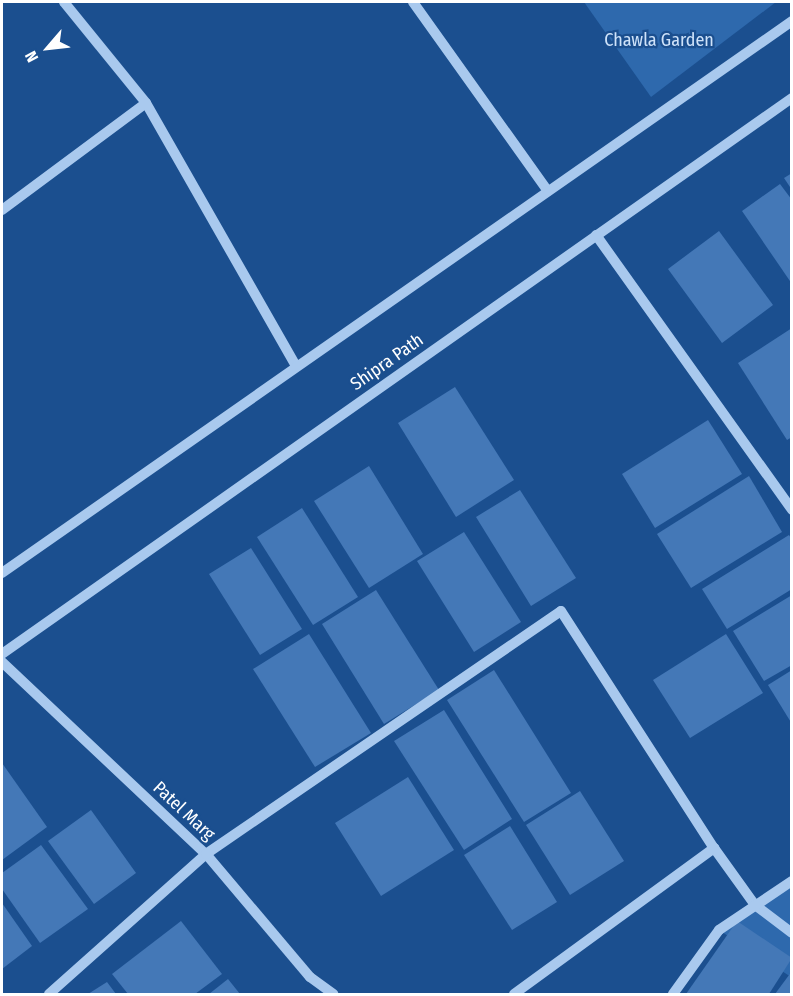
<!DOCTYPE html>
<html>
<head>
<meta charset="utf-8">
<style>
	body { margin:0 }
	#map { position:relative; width:793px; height:996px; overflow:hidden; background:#1b4f8f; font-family:"Fira Sans Condensed",sans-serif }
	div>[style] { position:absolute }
	.green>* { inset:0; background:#2e69ad }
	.building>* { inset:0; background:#4478b7 }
	.minor>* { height:10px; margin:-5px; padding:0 5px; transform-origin:5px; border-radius:5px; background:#a9c9ee }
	span { translate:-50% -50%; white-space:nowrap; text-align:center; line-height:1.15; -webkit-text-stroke:4.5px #1b4f8f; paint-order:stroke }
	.park-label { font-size:18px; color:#cfe3fa }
	.street-label { font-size:18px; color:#fff }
	.frame { position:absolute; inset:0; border:3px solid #fff; pointer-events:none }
	.north { position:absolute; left:18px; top:18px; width:60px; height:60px; -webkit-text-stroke:4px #1b4f8f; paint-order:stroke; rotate:242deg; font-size:16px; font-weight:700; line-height:24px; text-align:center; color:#fff }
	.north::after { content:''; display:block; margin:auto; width:21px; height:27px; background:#fff; clip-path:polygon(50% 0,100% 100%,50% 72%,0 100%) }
</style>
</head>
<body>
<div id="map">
	<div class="green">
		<i style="clip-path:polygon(584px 2px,776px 2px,651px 97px)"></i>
		<i style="clip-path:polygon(791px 876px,791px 977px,719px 930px)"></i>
	</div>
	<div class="building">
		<i style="clip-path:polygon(792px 173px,792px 190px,784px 178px)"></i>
		<i style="clip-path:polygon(780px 184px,792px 200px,792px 284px,742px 211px)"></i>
		<i style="clip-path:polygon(719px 231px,773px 305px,722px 343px,668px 269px)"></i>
		<i style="clip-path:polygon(792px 328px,792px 437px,787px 440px,738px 363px)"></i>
		<i style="clip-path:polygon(455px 387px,514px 480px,456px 517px,398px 423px)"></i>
		<i style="clip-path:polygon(708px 420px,742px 474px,655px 528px,622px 474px)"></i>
		<i style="clip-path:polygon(369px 466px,423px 554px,369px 588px,314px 501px)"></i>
		<i style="clip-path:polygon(749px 476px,782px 532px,691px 588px,657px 534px)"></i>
		<i style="clip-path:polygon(520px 490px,576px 578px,531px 606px,476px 517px)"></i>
		<i style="clip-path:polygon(302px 508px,358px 597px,313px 625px,257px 537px)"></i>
		<i style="clip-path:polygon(464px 532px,521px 622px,474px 652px,417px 561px)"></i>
		<i style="clip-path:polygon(789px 535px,792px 540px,792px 589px,727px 629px,702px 589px)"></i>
		<i style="clip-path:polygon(251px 548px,302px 629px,260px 655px,209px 574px)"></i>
		<i style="clip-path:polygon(376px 590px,439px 690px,384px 724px,322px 624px)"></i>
		<i style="clip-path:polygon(792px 595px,792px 665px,764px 681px,733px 631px)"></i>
		<i style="clip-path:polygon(309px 634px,371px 733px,315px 767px,253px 669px)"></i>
		<i style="clip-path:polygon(726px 634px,763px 693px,690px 738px,653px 680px)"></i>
		<i style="clip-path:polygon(494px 670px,571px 793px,524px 822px,447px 700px)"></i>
		<i style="clip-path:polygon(792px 670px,792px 724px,768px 685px)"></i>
		<i style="clip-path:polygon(444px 710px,512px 819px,464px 850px,394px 741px)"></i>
		<i style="clip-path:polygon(2px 763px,47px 827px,2px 860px)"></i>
		<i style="clip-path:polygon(408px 777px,454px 850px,381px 896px,335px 823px)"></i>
		<i style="clip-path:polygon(580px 791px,624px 861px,570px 895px,526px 825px)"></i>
		<i style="clip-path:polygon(91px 810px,136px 873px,94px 904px,48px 841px)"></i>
		<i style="clip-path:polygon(510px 826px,557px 902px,512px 930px,464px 855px)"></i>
		<i style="clip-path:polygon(41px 845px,88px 909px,40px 943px,2px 889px,2px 873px)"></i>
		<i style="clip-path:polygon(2px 903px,32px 946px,2px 969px)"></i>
		<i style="clip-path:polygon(181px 921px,222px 974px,195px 994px,128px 994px,112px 974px)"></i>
		<i style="clip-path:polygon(737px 921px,792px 958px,769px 994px,686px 994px)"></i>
		<i style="clip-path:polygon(792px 971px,792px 994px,775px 994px)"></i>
		<i style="clip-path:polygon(228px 979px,240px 994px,209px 994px)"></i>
		<i style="clip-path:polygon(107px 982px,116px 994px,88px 994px)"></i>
	</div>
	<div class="minor">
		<i style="left:64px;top:2px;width:130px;rotate:50.9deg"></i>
		<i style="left:146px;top:103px;width:303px;rotate:60.3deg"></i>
		<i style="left:413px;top:2px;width:232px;rotate:54.5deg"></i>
		<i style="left:2px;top:210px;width:179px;rotate:-36.6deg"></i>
		<i style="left:596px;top:235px;width:338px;rotate:54.5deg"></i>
		<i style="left:2px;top:573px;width:964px;rotate:-34.94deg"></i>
		<i style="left:2px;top:654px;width:966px;rotate:-35.14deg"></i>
		<i style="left:2px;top:662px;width:280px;rotate:43.3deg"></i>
		<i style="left:206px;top:854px;width:161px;rotate:49.8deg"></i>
		<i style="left:310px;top:977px;width:29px;rotate:36deg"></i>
		<i style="left:49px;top:994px;width:210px;rotate:-41.7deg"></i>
		<i style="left:206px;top:854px;width:430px;rotate:-34.4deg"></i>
		<i style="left:561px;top:611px;width:282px;rotate:57.2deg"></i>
		<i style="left:514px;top:994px;width:248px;rotate:-36.1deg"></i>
		<i style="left:714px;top:848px;width:70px;rotate:54.3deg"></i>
		<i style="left:755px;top:905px;width:46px;rotate:37.1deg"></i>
		<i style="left:673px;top:994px;width:79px;rotate:-54.3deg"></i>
		<i style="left:719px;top:930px;width:88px;rotate:-33.9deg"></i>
	</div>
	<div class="park-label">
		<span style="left:659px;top:40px">Chawla Garden</span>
	</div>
	<div class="street-label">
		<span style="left:387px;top:362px;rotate:-35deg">Shipra Path</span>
		<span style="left:184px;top:811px;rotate:43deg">Patel Marg</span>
	</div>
	<div class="frame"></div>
	<div class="north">N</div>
</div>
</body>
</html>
